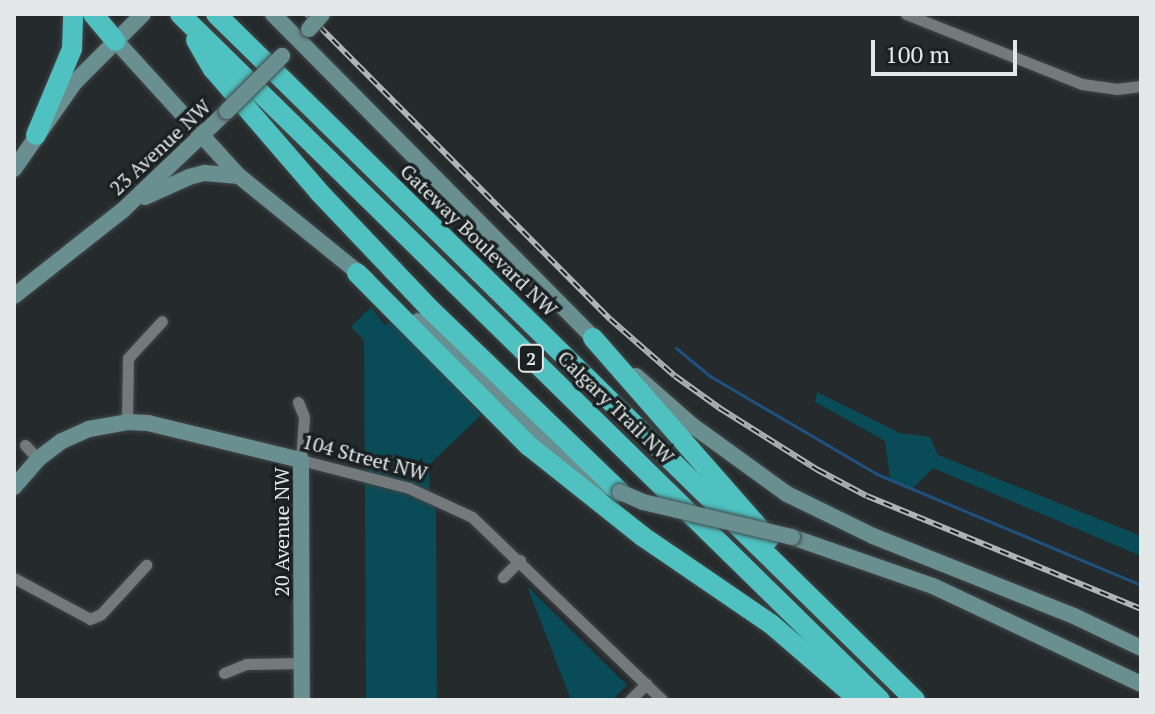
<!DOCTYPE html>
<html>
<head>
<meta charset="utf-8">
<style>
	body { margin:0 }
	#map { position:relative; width:1155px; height:714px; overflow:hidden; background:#252a2c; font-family:"PT Serif",serif }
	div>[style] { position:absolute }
	.green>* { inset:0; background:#094b56 }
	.stream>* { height:3px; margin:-1.5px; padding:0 1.5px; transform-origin:1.5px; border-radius:1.5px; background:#20507e }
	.roads { filter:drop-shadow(0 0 2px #414647) drop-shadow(0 0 2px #414647) }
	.street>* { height:11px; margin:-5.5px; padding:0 5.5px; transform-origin:5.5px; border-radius:5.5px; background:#747a7c }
	.secondary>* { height:16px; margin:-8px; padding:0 8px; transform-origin:8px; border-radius:8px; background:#698f90 }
	.highway>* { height:20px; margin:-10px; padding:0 10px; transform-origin:10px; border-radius:10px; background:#4ec1c0 }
	.rail>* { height:6px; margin-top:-3px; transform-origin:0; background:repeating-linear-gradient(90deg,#1b2122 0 9px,#b0b4b5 0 18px); box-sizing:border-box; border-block:2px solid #b0b4b5 }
	.bridges { filter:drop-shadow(0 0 2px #414647) drop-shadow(0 0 2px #414647) }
	.secondary-bridge>* { height:16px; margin:-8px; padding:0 8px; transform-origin:8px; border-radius:8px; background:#698f90 }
	span { translate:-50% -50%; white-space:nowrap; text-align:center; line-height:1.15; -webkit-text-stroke:7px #1b2122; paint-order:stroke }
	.shield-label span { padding:2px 6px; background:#1b2122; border:2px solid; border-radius:6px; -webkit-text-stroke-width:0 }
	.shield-label { font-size:18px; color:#e4e8e9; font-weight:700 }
	.street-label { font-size:20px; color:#e4e8e9 }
	.frame { position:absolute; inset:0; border:16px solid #e4e8e9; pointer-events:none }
	.scale { position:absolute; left:871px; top:40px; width:146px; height:36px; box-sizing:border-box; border:4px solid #e4e8e9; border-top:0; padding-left:10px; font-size:24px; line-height:28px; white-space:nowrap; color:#e4e8e9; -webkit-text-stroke:6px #1b2122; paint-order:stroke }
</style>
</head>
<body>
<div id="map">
	<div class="green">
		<i style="clip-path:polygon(371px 307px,385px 325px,393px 320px,481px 415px,429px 465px,430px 503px,436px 506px,437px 700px,366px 700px,364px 340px,351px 327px)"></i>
		<i style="clip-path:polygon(817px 392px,900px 433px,930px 437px,938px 455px,1141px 536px,1141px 556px,933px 468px,912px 489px,890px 478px,885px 441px,815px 402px)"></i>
		<i style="clip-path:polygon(527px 586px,627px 685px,612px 700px,571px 700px)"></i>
	</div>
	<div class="stream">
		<i style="left:676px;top:348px;width:44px;rotate:39.5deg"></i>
		<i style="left:710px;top:376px;width:194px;rotate:30.4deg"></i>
		<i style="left:877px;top:474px;width:286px;rotate:22.8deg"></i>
	</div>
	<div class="roads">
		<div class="street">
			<i style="left:906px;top:14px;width:189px;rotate:21.7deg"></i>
			<i style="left:1082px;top:84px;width:34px;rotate:8deg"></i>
			<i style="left:1116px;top:89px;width:25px;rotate:-7deg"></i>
			<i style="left:298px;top:402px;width:16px;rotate:68deg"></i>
			<i style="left:304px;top:417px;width:43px;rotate:94deg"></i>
			<i style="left:301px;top:460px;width:112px;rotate:14.5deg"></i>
			<i style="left:409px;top:488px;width:69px;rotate:24.7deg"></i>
			<i style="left:472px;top:517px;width:264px;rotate:43.9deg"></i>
			<i style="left:127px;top:422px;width:64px;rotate:-89.1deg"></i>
			<i style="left:128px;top:358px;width:50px;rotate:-47.4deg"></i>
			<i style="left:25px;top:445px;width:19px;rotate:47deg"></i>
			<i style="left:503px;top:577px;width:24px;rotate:-45deg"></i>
			<i style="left:14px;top:578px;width:86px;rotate:28.3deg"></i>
			<i style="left:90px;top:619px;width:12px;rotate:-24deg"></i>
			<i style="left:101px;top:614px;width:67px;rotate:-47.4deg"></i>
			<i style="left:224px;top:673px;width:24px;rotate:-22deg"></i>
			<i style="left:246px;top:664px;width:56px;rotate:-1deg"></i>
			<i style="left:630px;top:700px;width:23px;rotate:-45deg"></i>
		</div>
		<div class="secondary">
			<i style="left:273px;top:14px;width:465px;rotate:45.3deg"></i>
			<i style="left:116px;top:41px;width:183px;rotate:47.7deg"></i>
			<i style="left:239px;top:176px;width:164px;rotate:39deg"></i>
			<i style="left:14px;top:169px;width:106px;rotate:-55deg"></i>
			<i style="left:75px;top:82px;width:96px;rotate:-45deg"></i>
			<i style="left:145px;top:197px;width:48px;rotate:-24.4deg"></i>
			<i style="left:189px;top:177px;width:16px;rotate:-15deg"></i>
			<i style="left:204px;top:173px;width:35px;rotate:5deg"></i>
			<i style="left:14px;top:296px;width:139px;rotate:-38.3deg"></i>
			<i style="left:123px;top:210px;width:144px;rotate:-43.6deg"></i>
			<i style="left:418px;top:321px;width:199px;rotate:44.2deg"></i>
			<i style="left:561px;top:460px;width:57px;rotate:29.2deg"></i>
			<i style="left:636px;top:376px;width:76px;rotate:41.3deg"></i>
			<i style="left:693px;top:426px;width:116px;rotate:35.9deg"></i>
			<i style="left:787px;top:494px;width:96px;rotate:26deg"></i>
			<i style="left:873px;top:536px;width:216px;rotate:21.7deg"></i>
			<i style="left:1074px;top:616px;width:74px;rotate:25.5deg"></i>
			<i style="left:14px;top:487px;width:37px;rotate:-49deg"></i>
			<i style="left:38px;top:459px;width:30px;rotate:-37deg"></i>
			<i style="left:62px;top:441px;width:30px;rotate:-24deg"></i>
			<i style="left:89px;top:429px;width:39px;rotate:-10deg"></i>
			<i style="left:127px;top:422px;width:21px;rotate:3deg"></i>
			<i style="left:148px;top:423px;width:157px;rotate:13.6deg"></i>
			<i style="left:301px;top:460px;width:240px;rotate:89.8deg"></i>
			<i style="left:792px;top:537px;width:149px;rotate:19.2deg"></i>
			<i style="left:933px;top:586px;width:230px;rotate:25.2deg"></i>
		</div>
		<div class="highway">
			<i style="left:93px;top:14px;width:35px;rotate:50deg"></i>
			<i style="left:180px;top:14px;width:980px;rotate:44.42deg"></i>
			<i style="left:216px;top:14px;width:979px;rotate:44.46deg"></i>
			<i style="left:196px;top:40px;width:34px;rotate:60deg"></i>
			<i style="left:213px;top:69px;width:162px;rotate:49.2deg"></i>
			<i style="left:319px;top:192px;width:160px;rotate:46.5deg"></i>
			<i style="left:429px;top:308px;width:265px;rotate:43.9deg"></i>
			<i style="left:36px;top:135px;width:93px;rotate:-67.3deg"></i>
			<i style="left:72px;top:49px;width:35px;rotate:-88deg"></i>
			<i style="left:357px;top:273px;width:244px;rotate:45.2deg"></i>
			<i style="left:529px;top:446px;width:144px;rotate:38.5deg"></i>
			<i style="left:642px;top:536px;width:156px;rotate:34.3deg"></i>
			<i style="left:771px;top:624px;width:116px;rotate:40.8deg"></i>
			<i style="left:593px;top:338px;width:267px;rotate:48.8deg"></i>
		</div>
	</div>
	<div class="rail">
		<i style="left:307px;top:14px;width:430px;rotate:45.2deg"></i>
		<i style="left:610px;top:319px;width:86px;rotate:41.2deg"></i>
		<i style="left:675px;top:376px;width:57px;rotate:35.7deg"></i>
		<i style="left:721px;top:409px;width:115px;rotate:32.2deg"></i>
		<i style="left:818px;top:470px;width:55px;rotate:28deg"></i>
		<i style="left:867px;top:496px;width:296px;rotate:22.4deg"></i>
	</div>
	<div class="bridges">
		<div class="secondary-bridge">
			<i style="left:309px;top:29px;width:20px;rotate:-49deg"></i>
			<i style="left:227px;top:111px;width:78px;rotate:-45deg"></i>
			<i style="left:620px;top:492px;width:25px;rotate:23deg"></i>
			<i style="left:643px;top:502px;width:153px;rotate:13.2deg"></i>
		</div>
	</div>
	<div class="shield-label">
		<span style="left:531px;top:358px">2</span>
	</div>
	<div class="street-label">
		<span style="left:160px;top:147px;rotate:-43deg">23 Avenue NW</span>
		<span style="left:479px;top:240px;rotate:44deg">Gateway Boulevard NW</span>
		<span style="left:616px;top:407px;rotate:44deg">Calgary Trail NW</span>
		<span style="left:365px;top:457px;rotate:15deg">104 Street NW</span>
		<span style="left:281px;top:532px;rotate:-90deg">20 Avenue NW</span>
	</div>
	<div class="frame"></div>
	<div class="scale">100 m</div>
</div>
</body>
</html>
